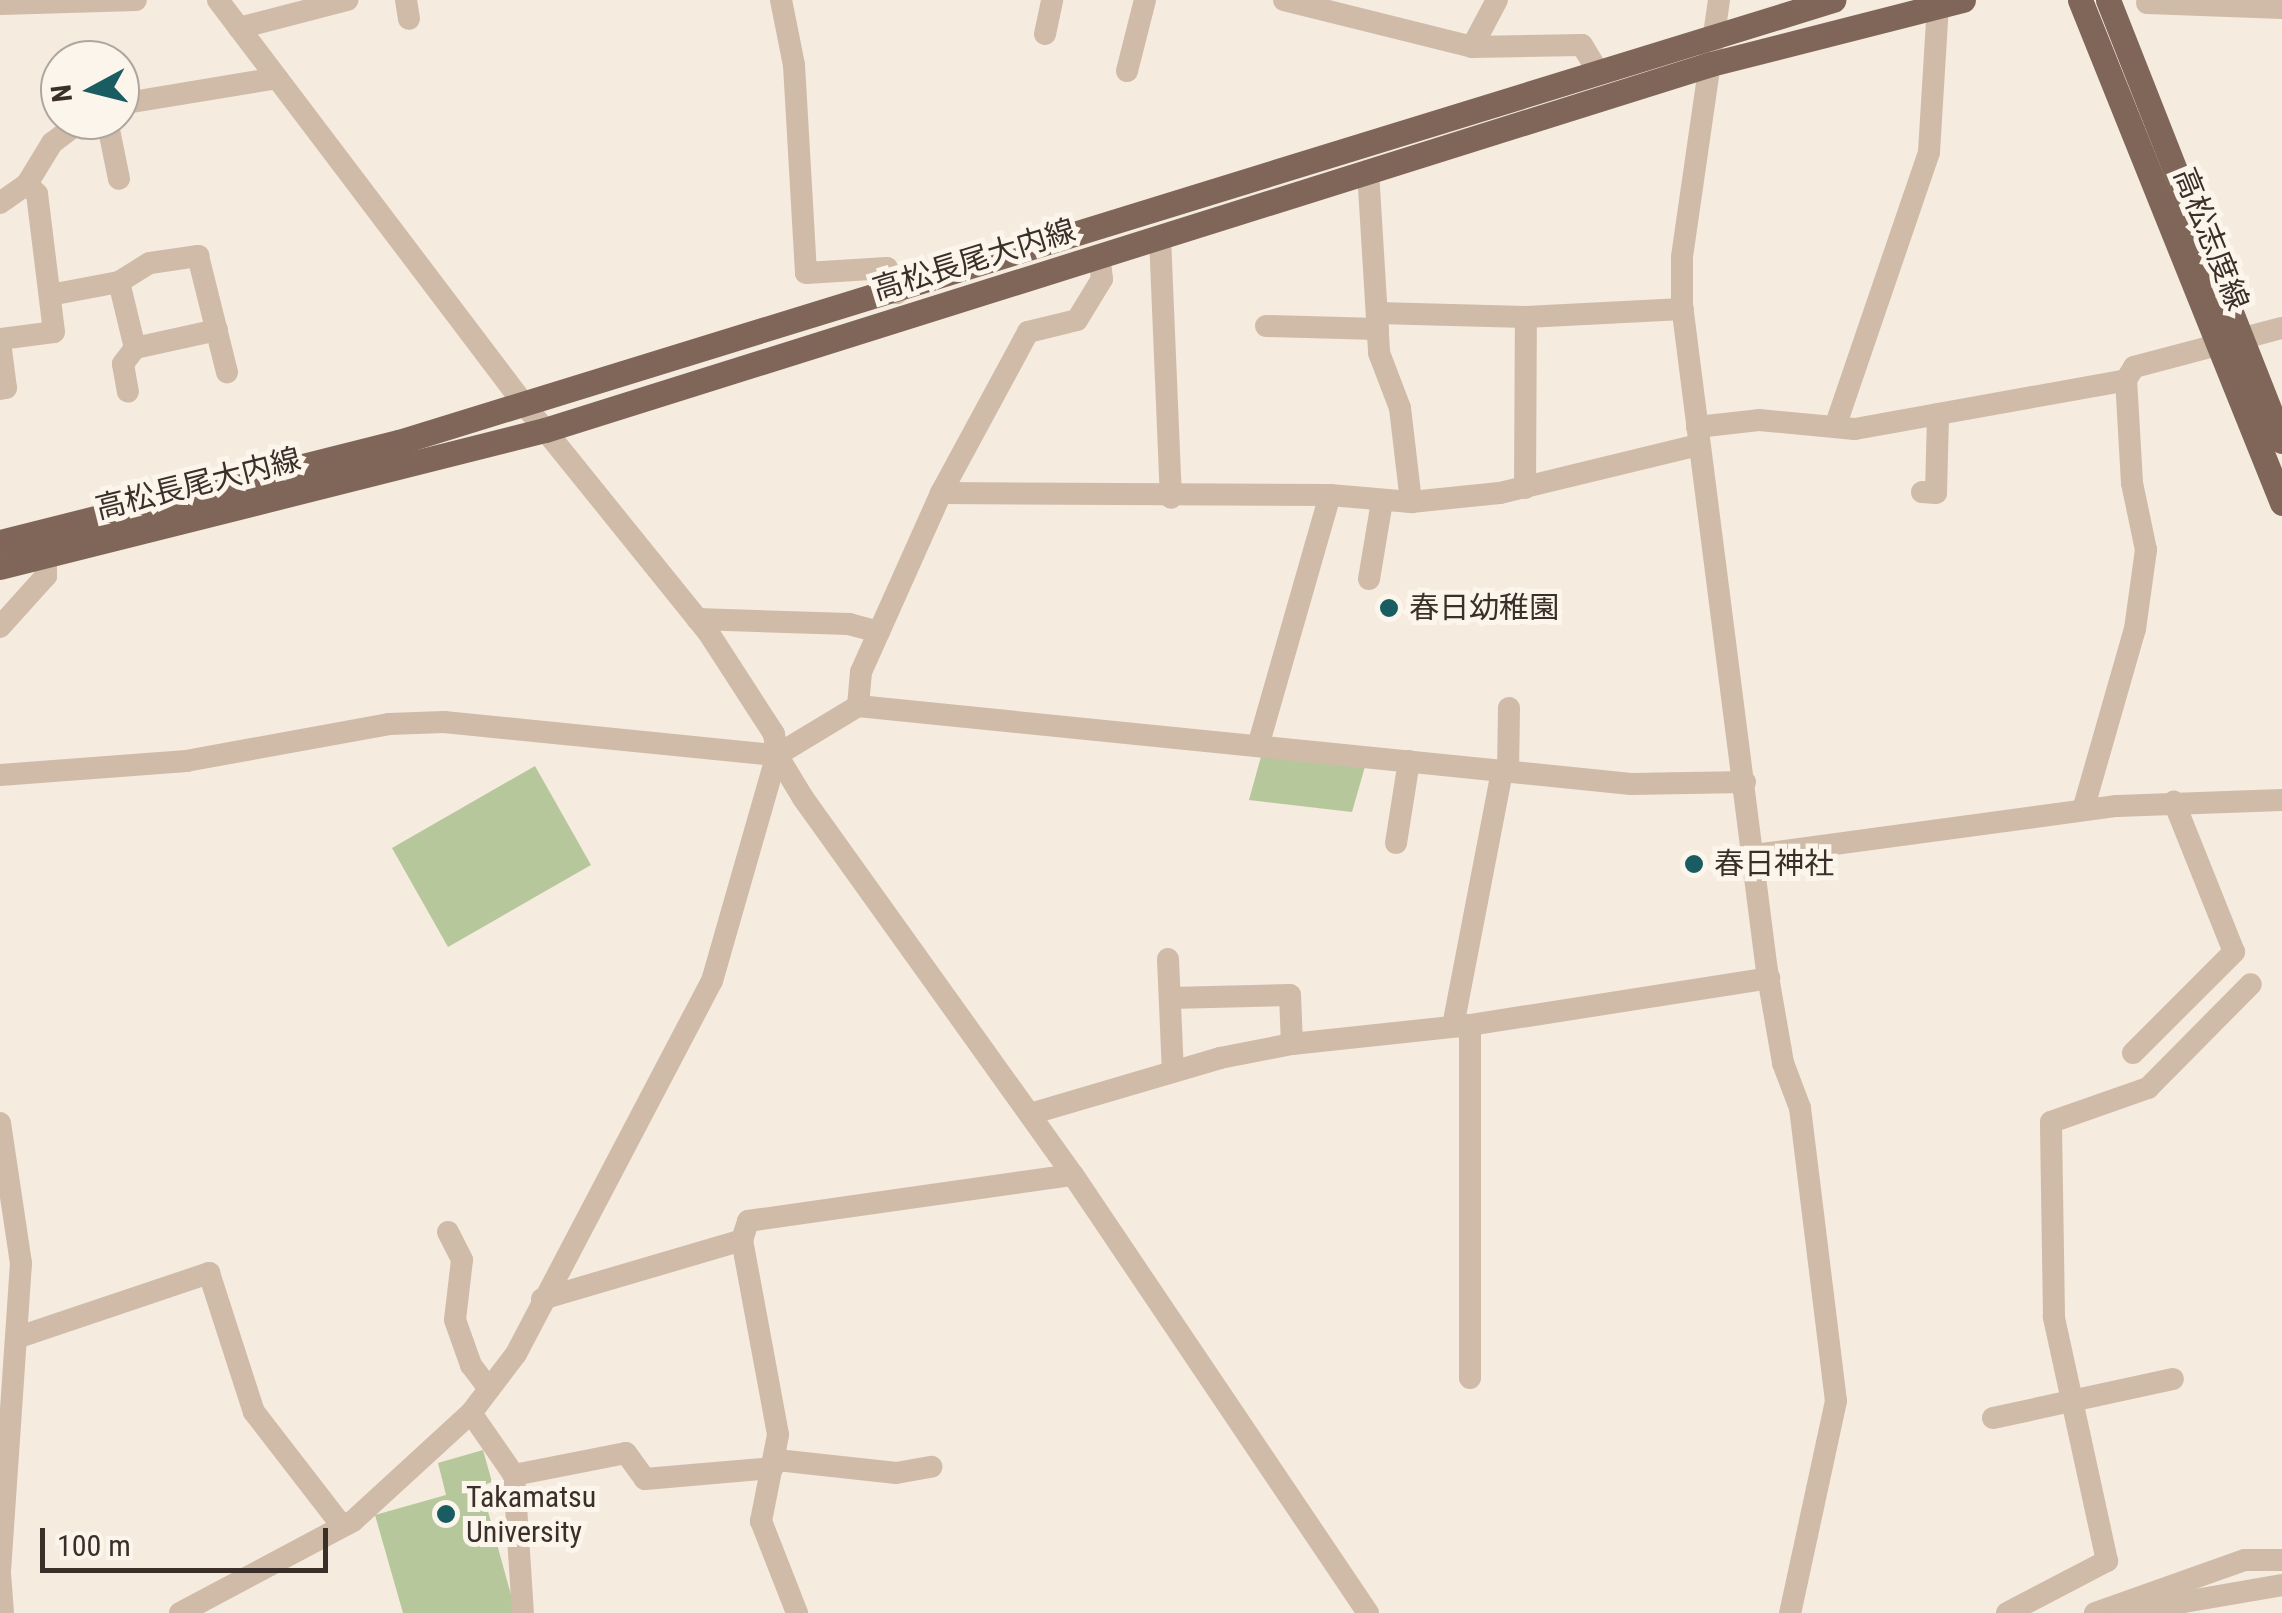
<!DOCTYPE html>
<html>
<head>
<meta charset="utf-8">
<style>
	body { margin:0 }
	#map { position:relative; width:2282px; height:1613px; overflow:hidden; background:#f5ebde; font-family:"Roboto Condensed","Noto Sans JP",sans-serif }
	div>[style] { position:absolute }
	.green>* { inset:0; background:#b7c79c }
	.minor>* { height:22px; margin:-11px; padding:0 11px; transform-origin:11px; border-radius:11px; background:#cfbba8 }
	.major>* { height:25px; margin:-12.5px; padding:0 12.5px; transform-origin:12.5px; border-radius:12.5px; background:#7f6658 }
	.dots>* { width:28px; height:28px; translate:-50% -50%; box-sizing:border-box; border:5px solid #fcf5eb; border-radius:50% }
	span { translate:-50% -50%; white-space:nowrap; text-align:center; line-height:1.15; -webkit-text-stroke:10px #fcf5eb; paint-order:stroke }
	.street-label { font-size:30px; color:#3b2f29 }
	.poi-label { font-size:30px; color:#3b2f29 }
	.left { translate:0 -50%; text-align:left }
	.north { position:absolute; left:40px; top:40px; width:100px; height:100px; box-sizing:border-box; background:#fcf5eb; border:2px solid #afa69d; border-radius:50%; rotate:263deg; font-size:28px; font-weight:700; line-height:40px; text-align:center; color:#3b2f29 }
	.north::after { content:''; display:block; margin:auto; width:35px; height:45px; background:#195c62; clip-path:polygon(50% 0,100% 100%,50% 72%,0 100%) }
	.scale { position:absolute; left:40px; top:1528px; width:288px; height:45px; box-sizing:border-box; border:5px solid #3b2f29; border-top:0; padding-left:12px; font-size:30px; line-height:35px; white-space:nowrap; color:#3b2f29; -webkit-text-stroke:8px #fcf5eb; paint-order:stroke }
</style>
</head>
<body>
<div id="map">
	<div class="green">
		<i style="clip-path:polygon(1262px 753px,1366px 763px,1352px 812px,1249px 800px)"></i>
		<i style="clip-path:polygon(535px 766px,591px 865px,448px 947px,392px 848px)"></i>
		<i style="clip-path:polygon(483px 1450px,492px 1482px,481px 1486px,516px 1613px,403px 1613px,375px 1515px,446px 1495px,438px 1463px)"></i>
	</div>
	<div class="minor">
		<i style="left:218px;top:0;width:507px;rotate:52.86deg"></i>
		<i style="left:524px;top:404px;width:293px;rotate:51.1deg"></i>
		<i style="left:708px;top:632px;width:121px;rotate:57.1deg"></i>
		<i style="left:774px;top:734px;width:21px;rotate:82deg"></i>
		<i style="left:777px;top:755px;width:50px;rotate:58.8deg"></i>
		<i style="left:803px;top:798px;width:464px;rotate:54.4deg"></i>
		<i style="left:1073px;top:1175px;width:528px;rotate:56.04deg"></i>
		<i style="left:406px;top:0;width:19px;rotate:81deg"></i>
		<i style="left:781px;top:0;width:66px;rotate:78.7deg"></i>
		<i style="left:794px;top:65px;width:208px;rotate:86.7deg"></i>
		<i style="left:806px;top:273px;width:81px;rotate:-3.5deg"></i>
		<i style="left:887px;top:268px;width:27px;rotate:68deg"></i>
		<i style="left:1284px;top:0;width:194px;rotate:14deg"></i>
		<i style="left:1472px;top:47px;width:110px;rotate:-1deg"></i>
		<i style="left:1582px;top:45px;width:33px;rotate:59deg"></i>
		<i style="left:1719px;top:0;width:260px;rotate:98.2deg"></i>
		<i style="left:1682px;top:257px;width:48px;rotate:90deg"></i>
		<i style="left:1682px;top:305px;width:671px;rotate:82.73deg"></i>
		<i style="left:1767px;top:971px;width:93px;rotate:80.1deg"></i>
		<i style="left:1783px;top:1063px;width:48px;rotate:69.3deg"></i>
		<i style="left:1800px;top:1108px;width:295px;rotate:83deg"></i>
		<i style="left:1836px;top:1401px;width:217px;rotate:102.2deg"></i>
		<i style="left:2147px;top:3px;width:135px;rotate:2.1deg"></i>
		<i style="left:1px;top:4px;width:135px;rotate:-1.7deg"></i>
		<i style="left:239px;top:28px;width:112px;rotate:-14.5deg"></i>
		<i style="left:1045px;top:34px;width:35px;rotate:-78deg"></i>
		<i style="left:1472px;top:47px;width:53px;rotate:-62deg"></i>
		<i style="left:1127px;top:71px;width:73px;rotate:-75.8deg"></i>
		<i style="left:120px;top:104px;width:159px;rotate:-9.4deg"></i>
		<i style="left:107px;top:120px;width:60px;rotate:78.5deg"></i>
		<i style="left:1368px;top:171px;width:182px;rotate:86.5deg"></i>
		<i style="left:1379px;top:353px;width:59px;rotate:69.1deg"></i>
		<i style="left:1400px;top:408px;width:95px;rotate:83.3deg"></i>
		<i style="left:1411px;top:502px;width:89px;rotate:-5.8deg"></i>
		<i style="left:1500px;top:493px;width:205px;rotate:-13.6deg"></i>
		<i style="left:0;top:203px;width:33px;rotate:-35deg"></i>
		<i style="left:27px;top:184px;width:48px;rotate:-58.6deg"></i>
		<i style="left:52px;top:143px;width:39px;rotate:-37deg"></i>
		<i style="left:1160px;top:237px;width:261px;rotate:87.6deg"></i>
		<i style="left:119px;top:282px;width:68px;rotate:76.4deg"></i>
		<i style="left:135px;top:348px;width:20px;rotate:127deg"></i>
		<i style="left:123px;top:364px;width:28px;rotate:80deg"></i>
		<i style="left:50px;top:295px;width:70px;rotate:-10.7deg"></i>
		<i style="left:119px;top:282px;width:36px;rotate:-32deg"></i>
		<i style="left:150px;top:263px;width:49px;rotate:-8.3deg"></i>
		<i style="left:198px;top:256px;width:120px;rotate:76deg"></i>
		<i style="left:1377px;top:313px;width:149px;rotate:1.5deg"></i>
		<i style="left:1526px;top:317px;width:157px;rotate:-2.9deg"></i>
		<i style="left:1266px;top:326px;width:112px;rotate:1.5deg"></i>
		<i style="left:0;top:339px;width:54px;rotate:-7.4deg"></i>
		<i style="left:54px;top:332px;width:139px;rotate:-97deg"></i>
		<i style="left:37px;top:194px;width:14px;rotate:-135deg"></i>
		<i style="left:0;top:342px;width:46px;rotate:82.6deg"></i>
		<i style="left:6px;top:388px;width:6px;rotate:171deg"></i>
		<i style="left:135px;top:348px;width:84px;rotate:-12.4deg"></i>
		<i style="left:1836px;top:424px;width:287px;rotate:-71.1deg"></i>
		<i style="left:1929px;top:152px;width:147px;rotate:-86.5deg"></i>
		<i style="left:1697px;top:427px;width:62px;rotate:-6.4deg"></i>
		<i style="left:1759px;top:420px;width:96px;rotate:5.4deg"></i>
		<i style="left:1855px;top:429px;width:275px;rotate:-10.2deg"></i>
		<i style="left:1525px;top:488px;width:171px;rotate:-89.7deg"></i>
		<i style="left:1922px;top:492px;width:14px;rotate:4deg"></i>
		<i style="left:1936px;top:493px;width:79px;rotate:-88.5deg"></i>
		<i style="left:941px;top:493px;width:183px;rotate:-61.6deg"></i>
		<i style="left:1028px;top:332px;width:50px;rotate:-13.8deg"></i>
		<i style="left:1077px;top:320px;width:48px;rotate:-58.6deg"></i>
		<i style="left:1102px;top:279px;width:23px;rotate:-97deg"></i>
		<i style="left:1369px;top:579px;width:79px;rotate:-80.5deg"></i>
		<i style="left:697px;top:619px;width:152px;rotate:1.9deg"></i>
		<i style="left:849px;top:624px;width:31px;rotate:15deg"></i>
		<i style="left:0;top:627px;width:69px;rotate:-48deg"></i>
		<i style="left:46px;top:576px;width:20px;rotate:-90deg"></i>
		<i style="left:858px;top:706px;width:777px;rotate:5.76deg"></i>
		<i style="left:1631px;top:784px;width:114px;rotate:-1deg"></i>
		<i style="left:1258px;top:746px;width:261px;rotate:-74deg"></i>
		<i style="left:1330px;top:495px;width:81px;rotate:4.9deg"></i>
		<i style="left:1508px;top:772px;width:64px;rotate:-89.1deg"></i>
		<i style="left:0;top:775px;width:187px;rotate:-4.3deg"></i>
		<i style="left:186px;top:761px;width:206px;rotate:-10.3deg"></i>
		<i style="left:389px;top:724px;width:55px;rotate:-2.1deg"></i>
		<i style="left:444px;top:722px;width:335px;rotate:5.7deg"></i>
		<i style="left:777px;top:755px;width:95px;rotate:-31.2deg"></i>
		<i style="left:858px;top:706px;width:34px;rotate:-85deg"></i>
		<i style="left:861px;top:672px;width:196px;rotate:-65.9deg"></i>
		<i style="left:941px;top:493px;width:389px;rotate:0.3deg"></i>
		<i style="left:2083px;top:810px;width:188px;rotate:-74deg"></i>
		<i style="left:2135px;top:629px;width:80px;rotate:-82.1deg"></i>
		<i style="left:2146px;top:550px;width:68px;rotate:-101.8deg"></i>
		<i style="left:2132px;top:483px;width:103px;rotate:-93.3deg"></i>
		<i style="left:2126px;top:380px;width:15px;rotate:-58deg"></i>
		<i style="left:2134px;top:367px;width:153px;rotate:-14.8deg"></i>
		<i style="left:1396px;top:843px;width:83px;rotate:-81deg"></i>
		<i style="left:1754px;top:855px;width:366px;rotate:-7.7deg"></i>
		<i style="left:2117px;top:806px;width:165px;rotate:-2.1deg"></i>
		<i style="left:1168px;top:959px;width:113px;rotate:87.5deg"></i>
		<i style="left:1170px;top:998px;width:120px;rotate:-1.4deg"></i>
		<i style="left:1290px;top:995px;width:49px;rotate:87.7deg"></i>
		<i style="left:1470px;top:1025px;width:353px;rotate:90deg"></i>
		<i style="left:1453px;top:1026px;width:260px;rotate:-79.1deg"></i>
		<i style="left:2133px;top:1053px;width:143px;rotate:-45deg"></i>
		<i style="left:2234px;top:952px;width:162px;rotate:-111.8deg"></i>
		<i style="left:1030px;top:1114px;width:198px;rotate:-16.4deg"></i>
		<i style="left:1220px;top:1058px;width:73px;rotate:-11deg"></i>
		<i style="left:1292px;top:1044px;width:179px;rotate:-6.1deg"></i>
		<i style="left:1470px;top:1025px;width:303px;rotate:-8.9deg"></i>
		<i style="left:0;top:1123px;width:142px;rotate:81.5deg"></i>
		<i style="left:21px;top:1263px;width:306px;rotate:93.9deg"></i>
		<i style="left:448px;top:1232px;width:31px;rotate:63deg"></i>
		<i style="left:462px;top:1260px;width:60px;rotate:96.7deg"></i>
		<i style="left:455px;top:1320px;width:48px;rotate:70.4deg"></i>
		<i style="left:471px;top:1365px;width:30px;rotate:53deg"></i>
		<i style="left:742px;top:1240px;width:20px;rotate:-72deg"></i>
		<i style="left:748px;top:1221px;width:328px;rotate:-8.1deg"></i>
		<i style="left:542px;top:1299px;width:209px;rotate:-16.4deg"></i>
		<i style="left:742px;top:1240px;width:198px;rotate:79.5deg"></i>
		<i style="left:778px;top:1435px;width:88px;rotate:101.2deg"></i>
		<i style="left:761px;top:1521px;width:99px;rotate:68.6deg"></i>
		<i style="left:16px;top:1338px;width:204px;rotate:-18.6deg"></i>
		<i style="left:209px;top:1273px;width:146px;rotate:72.1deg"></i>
		<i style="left:254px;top:1412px;width:144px;rotate:52.3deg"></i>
		<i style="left:471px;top:1413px;width:75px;rotate:55.3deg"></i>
		<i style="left:514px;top:1475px;width:138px;rotate:86.3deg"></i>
		<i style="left:1993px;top:1418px;width:184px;rotate:-12.2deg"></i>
		<i style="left:777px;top:1460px;width:120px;rotate:6.2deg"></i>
		<i style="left:896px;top:1473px;width:36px;rotate:-10deg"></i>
		<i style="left:514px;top:1475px;width:114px;rotate:-11.1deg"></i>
		<i style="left:626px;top:1453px;width:32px;rotate:54deg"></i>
		<i style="left:645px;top:1479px;width:128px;rotate:-4.9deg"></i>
		<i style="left:0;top:1573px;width:40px;rotate:85.7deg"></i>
		<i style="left:180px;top:1613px;width:196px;rotate:-28deg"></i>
		<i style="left:353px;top:1521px;width:160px;rotate:-42.5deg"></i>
		<i style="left:471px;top:1413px;width:74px;rotate:-52.7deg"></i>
		<i style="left:516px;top:1354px;width:421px;rotate:-62.3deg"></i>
		<i style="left:712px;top:981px;width:235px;rotate:-74deg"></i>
		<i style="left:2007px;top:1613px;width:113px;rotate:-27.5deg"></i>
		<i style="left:2107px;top:1561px;width:250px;rotate:-102.3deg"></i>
		<i style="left:2054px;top:1317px;width:195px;rotate:-90.9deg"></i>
		<i style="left:2051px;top:1122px;width:103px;rotate:-19.3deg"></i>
		<i style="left:2148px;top:1088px;width:146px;rotate:-45.3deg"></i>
		<i style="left:2095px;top:1613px;width:159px;rotate:-19.5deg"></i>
		<i style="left:2245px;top:1560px;width:37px"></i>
		<i style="left:2120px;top:1613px;width:164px;rotate:-9.8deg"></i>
	</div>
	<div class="major">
		<i style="left:2080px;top:0;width:542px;rotate:68.12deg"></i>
		<i style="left:2108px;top:0;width:474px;rotate:68.5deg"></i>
		<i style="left:0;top:542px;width:411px;rotate:-14.1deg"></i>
		<i style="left:399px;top:442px;width:1501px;rotate:-17.13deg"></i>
		<i style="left:0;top:567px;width:562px;rotate:-14.11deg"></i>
		<i style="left:545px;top:430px;width:1222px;rotate:-17.43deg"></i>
		<i style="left:1711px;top:64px;width:260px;rotate:-14.3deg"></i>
	</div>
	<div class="dots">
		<i style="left:1389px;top:608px;background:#195c62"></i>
		<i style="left:1694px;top:864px;background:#195c62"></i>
		<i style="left:446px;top:1514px;background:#195c62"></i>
	</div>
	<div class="street-label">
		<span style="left:2211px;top:239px;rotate:68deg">高松志度線</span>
		<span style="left:974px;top:260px;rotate:-17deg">高松長尾大内線</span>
		<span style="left:198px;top:484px;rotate:-14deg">高松長尾大内線</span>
	</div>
	<div class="poi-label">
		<span class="left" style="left:1409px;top:608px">春日幼稚園</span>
		<span class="left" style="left:1714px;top:864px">春日神社</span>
		<span class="left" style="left:466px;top:1514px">Takamatsu<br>University</span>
	</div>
	<div class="north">N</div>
	<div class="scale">100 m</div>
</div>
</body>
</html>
